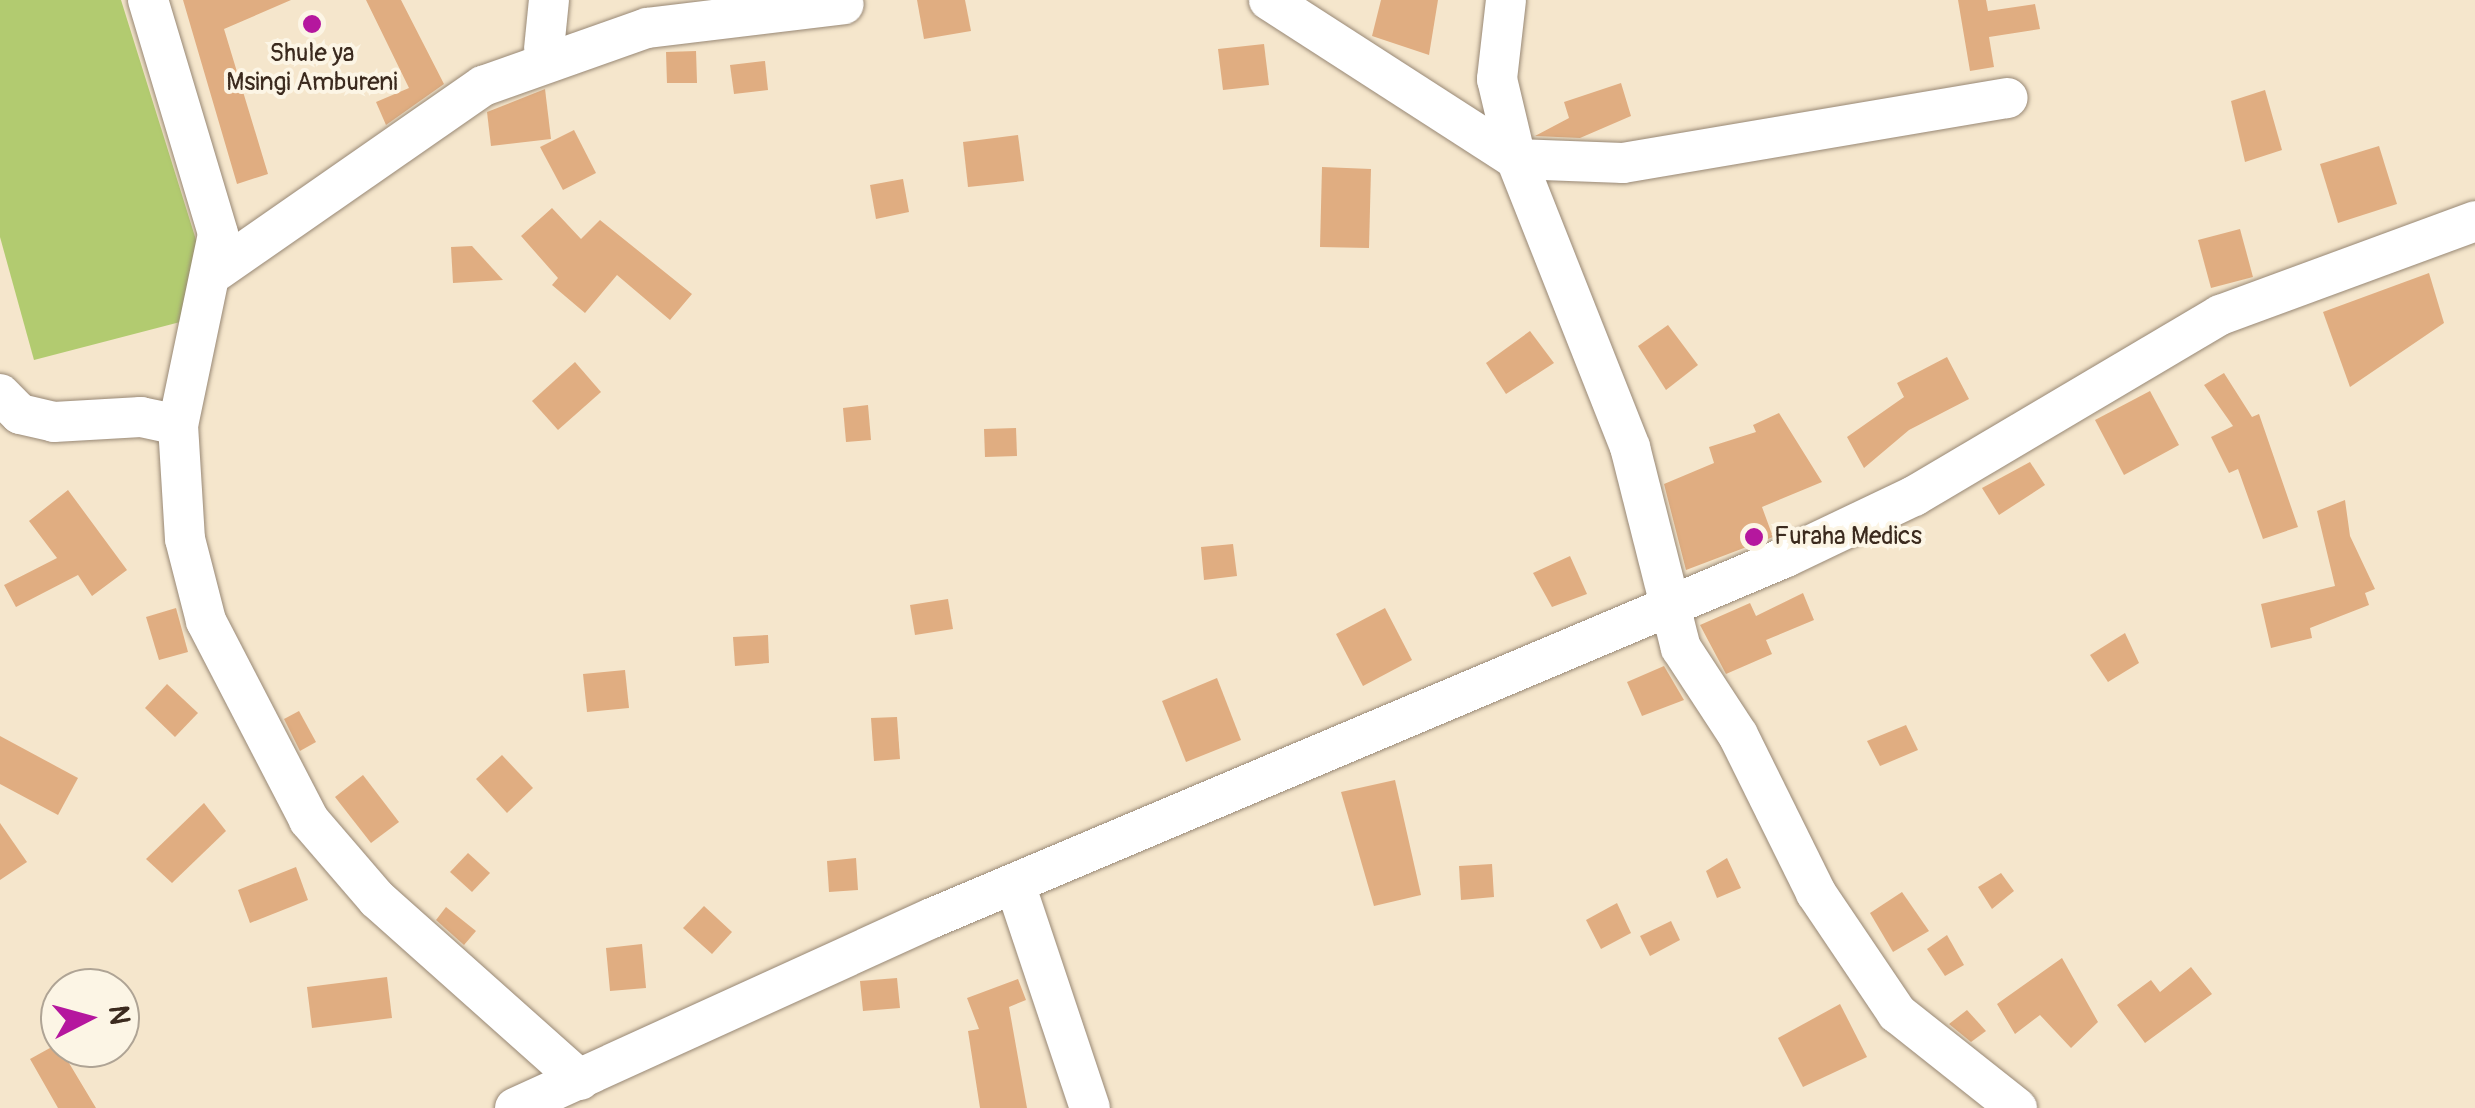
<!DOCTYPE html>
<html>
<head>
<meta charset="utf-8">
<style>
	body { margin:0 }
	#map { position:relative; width:2475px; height:1108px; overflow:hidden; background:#f5e6cc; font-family:Pangolin,sans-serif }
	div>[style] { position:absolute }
	.green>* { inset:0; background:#b2cb70 }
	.building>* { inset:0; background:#e0ad81 }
	.roads { filter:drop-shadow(0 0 2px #988875) drop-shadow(0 0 2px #988875) }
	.minor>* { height:40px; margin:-20px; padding:0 20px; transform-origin:20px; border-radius:20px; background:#fff }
	.dots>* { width:28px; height:28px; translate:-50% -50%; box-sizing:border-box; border:5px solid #fcf5e5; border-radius:50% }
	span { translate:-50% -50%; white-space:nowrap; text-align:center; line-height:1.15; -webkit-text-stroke:8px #fcf5e5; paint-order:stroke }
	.poi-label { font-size:25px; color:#3b2a1e }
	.left { translate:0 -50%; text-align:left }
	.north { position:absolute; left:40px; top:968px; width:100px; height:100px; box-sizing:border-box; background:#fcf5e5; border:2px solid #afa495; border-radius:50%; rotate:84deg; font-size:28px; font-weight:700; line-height:40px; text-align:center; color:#3b2a1e }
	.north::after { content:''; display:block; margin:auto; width:35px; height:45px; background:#b5179e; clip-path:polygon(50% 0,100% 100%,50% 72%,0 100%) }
</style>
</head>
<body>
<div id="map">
	<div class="green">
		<i style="clip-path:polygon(0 0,121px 0,197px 243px,184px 321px,34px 360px,0 237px)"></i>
	</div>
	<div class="building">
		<i style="clip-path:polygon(183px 0,291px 0,224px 29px,268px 174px,237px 184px)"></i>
		<i style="clip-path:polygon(366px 0,401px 0,444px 84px,386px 125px,376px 102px,409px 88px)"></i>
		<i style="clip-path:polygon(917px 0,965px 0,971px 31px,924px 39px)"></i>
		<i style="clip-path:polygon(1381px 0,1438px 0,1429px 55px,1372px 36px)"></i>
		<i style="clip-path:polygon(1958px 0,1986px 0,1988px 11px,2035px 4px,2040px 29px,1989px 37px,1994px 67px,1970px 71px)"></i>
		<i style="clip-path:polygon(1264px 44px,1269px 85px,1223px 90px,1218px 49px)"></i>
		<i style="clip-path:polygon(696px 51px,697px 83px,667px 83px,666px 52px)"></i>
		<i style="clip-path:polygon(765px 61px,768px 90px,734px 94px,730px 65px)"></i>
		<i style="clip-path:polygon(1621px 83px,1631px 116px,1580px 138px,1535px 136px,1569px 118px,1564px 102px)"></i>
		<i style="clip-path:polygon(545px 89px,551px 139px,491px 146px,487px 112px)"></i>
		<i style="clip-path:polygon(2265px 90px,2282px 150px,2245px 162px,2231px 101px)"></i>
		<i style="clip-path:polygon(574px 130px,596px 173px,563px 190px,540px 147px)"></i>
		<i style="clip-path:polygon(1018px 135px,1024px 181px,968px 187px,963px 142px)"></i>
		<i style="clip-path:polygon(2379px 146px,2397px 204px,2338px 223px,2320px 164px)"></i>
		<i style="clip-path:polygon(1322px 167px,1371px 169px,1369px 248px,1320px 247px)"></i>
		<i style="clip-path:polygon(903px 179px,909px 212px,876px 219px,870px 185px)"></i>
		<i style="clip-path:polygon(552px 208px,581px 239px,600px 220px,692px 294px,670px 320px,617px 275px,585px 313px,552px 285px,558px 278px,521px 236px)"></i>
		<i style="clip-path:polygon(2240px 229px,2253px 277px,2211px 288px,2198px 240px)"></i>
		<i style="clip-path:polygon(472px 246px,503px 280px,453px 283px,451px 247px)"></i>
		<i style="clip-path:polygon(2429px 273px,2444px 323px,2350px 387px,2323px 312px)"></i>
		<i style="clip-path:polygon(1668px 325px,1698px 365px,1666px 390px,1638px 346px)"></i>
		<i style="clip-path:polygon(1530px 331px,1554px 363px,1506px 394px,1486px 363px)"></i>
		<i style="clip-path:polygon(1947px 357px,1969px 399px,1909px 430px,1864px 468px,1847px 437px,1904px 397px,1897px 383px)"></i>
		<i style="clip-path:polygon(575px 362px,601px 392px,558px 430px,532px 401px)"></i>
		<i style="clip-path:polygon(2224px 373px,2252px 417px,2259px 414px,2298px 527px,2263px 539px,2238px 469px,2229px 473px,2211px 437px,2233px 426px,2204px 385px)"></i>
		<i style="clip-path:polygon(2150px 391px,2179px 445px,2124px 475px,2095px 420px)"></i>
		<i style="clip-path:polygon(868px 405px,871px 440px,846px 442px,843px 408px)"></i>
		<i style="clip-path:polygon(1779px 413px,1822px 482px,1762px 507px,1773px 537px,1686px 570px,1664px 484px,1714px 463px,1709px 447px,1756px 432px,1753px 425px)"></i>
		<i style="clip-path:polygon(1016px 428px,1017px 456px,985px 457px,984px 429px)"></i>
		<i style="clip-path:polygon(2030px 462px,2045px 485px,1999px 515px,1982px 488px)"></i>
		<i style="clip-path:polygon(68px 490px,127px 570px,92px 596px,78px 575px,16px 607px,4px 585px,57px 558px,29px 521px)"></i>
		<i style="clip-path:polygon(2345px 500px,2350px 536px,2375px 589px,2365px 593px,2369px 605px,2310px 628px,2312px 638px,2271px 648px,2261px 604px,2335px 586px,2317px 511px)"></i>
		<i style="clip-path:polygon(1233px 544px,1237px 576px,1204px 580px,1201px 547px)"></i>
		<i style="clip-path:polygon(1570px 556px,1587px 594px,1552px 607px,1533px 573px)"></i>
		<i style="clip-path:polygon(1803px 593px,1814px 620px,1766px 640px,1772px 654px,1726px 674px,1700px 625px,1750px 603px,1756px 616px)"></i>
		<i style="clip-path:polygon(948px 599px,953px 629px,915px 635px,910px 605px)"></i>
		<i style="clip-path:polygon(176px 608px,188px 652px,159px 660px,146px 617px)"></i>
		<i style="clip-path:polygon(1385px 608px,1412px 660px,1363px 686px,1336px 634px)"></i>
		<i style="clip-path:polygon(2125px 633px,2139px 663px,2108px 682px,2090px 655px)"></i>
		<i style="clip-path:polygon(768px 635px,769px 663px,735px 666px,733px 637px)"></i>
		<i style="clip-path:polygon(1664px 666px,1684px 700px,1642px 716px,1627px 682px)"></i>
		<i style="clip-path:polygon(625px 670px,629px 708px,587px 712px,583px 674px)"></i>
		<i style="clip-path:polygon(1217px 678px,1241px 740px,1186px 762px,1162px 701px)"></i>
		<i style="clip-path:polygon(167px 684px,198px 713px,175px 737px,145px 708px)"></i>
		<i style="clip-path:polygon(299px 711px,316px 742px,300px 751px,284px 719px)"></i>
		<i style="clip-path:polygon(897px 717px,900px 759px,874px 761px,871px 718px)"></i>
		<i style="clip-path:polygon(1906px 725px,1918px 750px,1880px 766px,1867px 741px)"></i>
		<i style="clip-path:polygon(0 736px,78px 778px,58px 815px,0 784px)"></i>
		<i style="clip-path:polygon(502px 755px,533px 788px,507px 813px,476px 779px)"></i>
		<i style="clip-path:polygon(363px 775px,399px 822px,371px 843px,335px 797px)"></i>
		<i style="clip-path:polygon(1395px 780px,1421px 895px,1374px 906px,1341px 792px)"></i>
		<i style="clip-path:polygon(204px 803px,226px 831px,172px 883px,146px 859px)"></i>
		<i style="clip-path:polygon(0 823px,27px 862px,0 880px)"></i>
		<i style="clip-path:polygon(468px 853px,490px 873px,472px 892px,450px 872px)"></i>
		<i style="clip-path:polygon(856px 858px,858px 890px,829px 892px,827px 861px)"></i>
		<i style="clip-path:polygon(1727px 858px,1741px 888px,1717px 898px,1706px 871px)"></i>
		<i style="clip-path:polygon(1492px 864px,1494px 897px,1461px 900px,1459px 866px)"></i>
		<i style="clip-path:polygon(296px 867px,308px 900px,250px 923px,238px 890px)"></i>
		<i style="clip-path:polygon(2001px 873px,2014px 891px,1992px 909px,1978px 887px)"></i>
		<i style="clip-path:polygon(1902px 892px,1929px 931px,1893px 952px,1870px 913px)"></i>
		<i style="clip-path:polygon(1617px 903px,1631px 933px,1601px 949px,1586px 920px)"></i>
		<i style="clip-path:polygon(704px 906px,732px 932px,712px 954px,683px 928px)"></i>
		<i style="clip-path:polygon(446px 907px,476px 931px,464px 945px,436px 920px)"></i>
		<i style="clip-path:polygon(1671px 921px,1680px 940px,1650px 956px,1640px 936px)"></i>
		<i style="clip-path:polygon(1947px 935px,1964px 965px,1945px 976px,1927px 949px)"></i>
		<i style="clip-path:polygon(642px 944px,646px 988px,610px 991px,606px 948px)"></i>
		<i style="clip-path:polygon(2062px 958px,2098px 1022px,2071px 1048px,2040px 1015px,2015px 1034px,1997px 1004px)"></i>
		<i style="clip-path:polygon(2191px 967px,2212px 994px,2145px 1043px,2117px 1005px,2151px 980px,2160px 992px)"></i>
		<i style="clip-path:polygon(387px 977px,392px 1018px,312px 1028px,307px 987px)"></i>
		<i style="clip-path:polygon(897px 978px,900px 1008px,863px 1011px,860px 981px)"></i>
		<i style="clip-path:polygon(1018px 979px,1026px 1000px,1009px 1007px,1027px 1108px,980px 1108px,968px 1031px,979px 1029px,967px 998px)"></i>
		<i style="clip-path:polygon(1840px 1004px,1867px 1057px,1803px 1087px,1778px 1038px)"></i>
		<i style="clip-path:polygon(1967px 1010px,1986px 1031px,1971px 1042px,1949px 1024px)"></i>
		<i style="clip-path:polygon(59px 1043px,60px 1048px,96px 1108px,58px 1108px,30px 1059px)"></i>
	</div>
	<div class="roads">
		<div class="minor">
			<i style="left:148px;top:0;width:244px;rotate:73.3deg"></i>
			<i style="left:218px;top:234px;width:195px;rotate:101.8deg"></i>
			<i style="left:178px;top:425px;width:114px;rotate:86.5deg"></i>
			<i style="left:185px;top:539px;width:85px;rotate:75.6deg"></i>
			<i style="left:206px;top:621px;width:224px;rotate:62.6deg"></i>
			<i style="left:309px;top:820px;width:104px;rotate:49.3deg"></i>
			<i style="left:377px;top:899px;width:272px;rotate:41.7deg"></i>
			<i style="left:1269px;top:0;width:294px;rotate:32.8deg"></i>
			<i style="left:1516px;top:159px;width:107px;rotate:2.1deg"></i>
			<i style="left:1623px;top:163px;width:390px;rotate:-9.6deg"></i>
			<i style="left:1506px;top:0;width:80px;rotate:96.5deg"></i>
			<i style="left:1497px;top:79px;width:82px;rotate:76.6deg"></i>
			<i style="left:1516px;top:159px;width:310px;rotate:68.4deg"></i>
			<i style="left:1630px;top:447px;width:207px;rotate:75.8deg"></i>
			<i style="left:1681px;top:648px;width:104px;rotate:56.8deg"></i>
			<i style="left:1738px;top:735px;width:176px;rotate:63.7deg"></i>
			<i style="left:1816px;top:893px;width:145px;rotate:56deg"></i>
			<i style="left:1897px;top:1013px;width:153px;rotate:38.4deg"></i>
			<i style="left:544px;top:49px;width:49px;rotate:-84.2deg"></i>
			<i style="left:218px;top:270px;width:323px;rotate:-34.8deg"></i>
			<i style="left:483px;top:86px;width:174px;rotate:-19.5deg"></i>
			<i style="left:647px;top:28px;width:198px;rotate:-6.9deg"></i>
			<i style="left:0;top:394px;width:28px;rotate:45deg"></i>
			<i style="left:20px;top:414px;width:35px;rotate:13deg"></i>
			<i style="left:54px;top:422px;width:87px;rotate:-3.3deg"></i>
			<i style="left:141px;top:417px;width:38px;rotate:12deg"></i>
			<i style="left:1016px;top:887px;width:233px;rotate:71.5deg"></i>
			<i style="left:515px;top:1108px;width:458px;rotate:-24.5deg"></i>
			<i style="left:932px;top:918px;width:927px;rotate:-22.91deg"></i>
			<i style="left:1786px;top:557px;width:142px;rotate:-25.5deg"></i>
			<i style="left:1914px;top:496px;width:356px;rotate:-30.6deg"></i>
			<i style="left:2220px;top:315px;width:272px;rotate:-20.2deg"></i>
		</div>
	</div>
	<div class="dots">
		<i style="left:312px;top:24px;background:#b5179e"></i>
		<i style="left:1754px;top:537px;background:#b5179e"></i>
	</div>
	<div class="poi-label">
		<span style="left:312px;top:69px">Shule ya<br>Msingi Ambureni</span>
		<span class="left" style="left:1774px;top:537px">Furaha Medics</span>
	</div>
	<div class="north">N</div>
</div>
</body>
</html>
